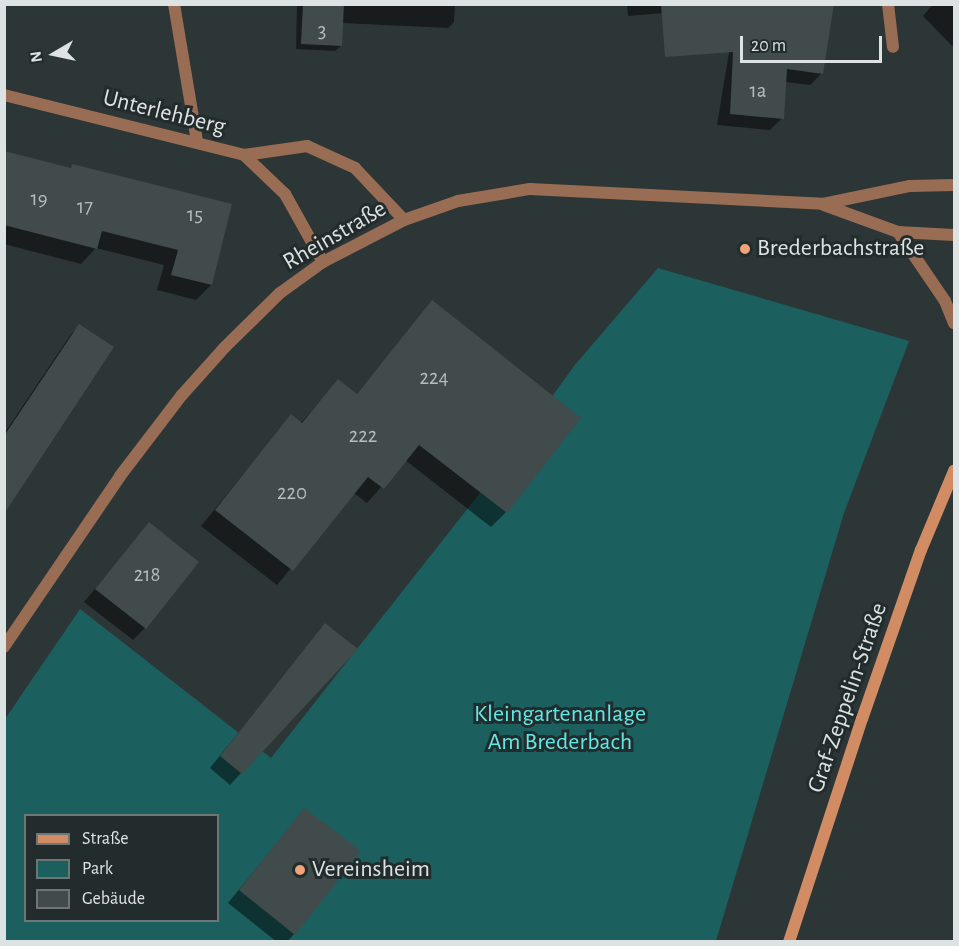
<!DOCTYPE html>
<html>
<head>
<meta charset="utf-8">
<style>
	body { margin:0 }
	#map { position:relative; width:959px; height:946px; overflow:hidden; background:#2d3636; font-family:"Alegreya Sans",sans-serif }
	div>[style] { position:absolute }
	.green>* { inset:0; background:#1b5f5e }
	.shadow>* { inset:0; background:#0007 }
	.building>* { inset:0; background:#414b4b }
	.minor>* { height:12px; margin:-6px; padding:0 6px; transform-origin:6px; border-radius:6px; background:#996d54 }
	.tertiary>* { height:12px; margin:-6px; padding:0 6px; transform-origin:6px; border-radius:6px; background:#996d54 }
	.secondary>* { height:12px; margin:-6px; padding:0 6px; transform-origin:6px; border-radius:6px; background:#d28c63 }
	.dots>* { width:16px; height:16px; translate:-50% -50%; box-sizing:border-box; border:3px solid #232c2c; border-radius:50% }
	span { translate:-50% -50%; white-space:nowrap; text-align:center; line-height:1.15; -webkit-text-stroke:6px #232c2c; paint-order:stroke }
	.number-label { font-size:21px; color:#b6bcbc }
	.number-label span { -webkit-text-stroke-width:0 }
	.street-label { font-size:24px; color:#dde2e2 }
	.poi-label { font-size:24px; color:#dde2e2 }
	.left { translate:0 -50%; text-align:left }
	.park-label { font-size:24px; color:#5ee9e7 }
	.frame { position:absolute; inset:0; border:6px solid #dde2e2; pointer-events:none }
	.legend { position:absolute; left:24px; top:814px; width:195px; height:108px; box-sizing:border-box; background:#232c2c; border:2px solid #6d7575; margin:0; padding:8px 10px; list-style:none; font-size:18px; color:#dde2e2 }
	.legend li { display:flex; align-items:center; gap:12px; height:30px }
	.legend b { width:30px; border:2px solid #6d7575 }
	.north { position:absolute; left:24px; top:24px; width:60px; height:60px; -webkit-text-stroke:4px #232c2c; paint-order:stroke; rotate:261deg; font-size:16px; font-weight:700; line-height:24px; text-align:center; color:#dde2e2 }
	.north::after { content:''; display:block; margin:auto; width:21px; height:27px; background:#dde2e2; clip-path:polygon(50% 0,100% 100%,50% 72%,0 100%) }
	.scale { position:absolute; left:740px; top:36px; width:142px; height:27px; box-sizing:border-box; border:3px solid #dde2e2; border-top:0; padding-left:8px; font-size:18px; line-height:21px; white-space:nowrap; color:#dde2e2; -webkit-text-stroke:4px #232c2c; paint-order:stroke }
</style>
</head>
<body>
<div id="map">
	<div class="green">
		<i style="clip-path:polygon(evenodd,658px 268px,909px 341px,844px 513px,716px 941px,5px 942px,5px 719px,80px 609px,271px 758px,513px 451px,574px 366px,658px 268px,26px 816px,218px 816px,218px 920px,26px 920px,26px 816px)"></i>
	</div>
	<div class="shadow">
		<i style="clip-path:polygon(297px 4px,455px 4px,454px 22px,448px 28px,342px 23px,341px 46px,335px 51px,296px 49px)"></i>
		<i style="clip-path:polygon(627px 4px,681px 4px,675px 12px,628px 16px)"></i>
		<i style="clip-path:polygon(737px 4px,822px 73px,810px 85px,785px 82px,782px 118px,770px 130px,717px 125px)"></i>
		<i style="clip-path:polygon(933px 4px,954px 4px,954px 43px,952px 46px,923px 16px)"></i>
		<i style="clip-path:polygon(4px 153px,69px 169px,72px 166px,231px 205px,211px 285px,196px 300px,157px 290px,164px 265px,96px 248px,81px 264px,4px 244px)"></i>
		<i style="clip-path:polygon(432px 302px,506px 512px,491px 527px,405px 460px,367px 503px,354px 493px,277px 585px,201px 526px,291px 416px,300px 424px,338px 381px,356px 395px)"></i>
		<i style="clip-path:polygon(80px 326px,4px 510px,4px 434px,71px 334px)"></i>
		<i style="clip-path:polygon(149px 524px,145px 628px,133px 640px,84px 602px)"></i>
		<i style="clip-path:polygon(325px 625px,241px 773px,230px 785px,210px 768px)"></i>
		<i style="clip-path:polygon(304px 810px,294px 934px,287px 942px,277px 942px,228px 903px)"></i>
	</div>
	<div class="building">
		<i style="clip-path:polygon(303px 4px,344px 4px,342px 46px,301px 44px)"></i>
		<i style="clip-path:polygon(661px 4px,834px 4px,823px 74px,787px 69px,784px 119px,730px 114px,733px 52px,665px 57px)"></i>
		<i style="clip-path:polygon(4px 151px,71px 168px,72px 164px,232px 204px,212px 285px,171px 275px,178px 250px,102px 231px,97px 249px,4px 225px)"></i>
		<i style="clip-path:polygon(432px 300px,581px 418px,507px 513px,419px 445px,384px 489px,368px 477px,293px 571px,215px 510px,291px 414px,302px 423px,338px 379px,357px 394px)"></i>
		<i style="clip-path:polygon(79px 324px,114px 347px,4px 514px,4px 436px)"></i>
		<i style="clip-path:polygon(149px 522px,199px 562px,146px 629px,95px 589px)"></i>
		<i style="clip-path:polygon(325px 623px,358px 649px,242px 774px,220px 756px)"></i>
		<i style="clip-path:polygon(304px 808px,361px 851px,295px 935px,239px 890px)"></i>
	</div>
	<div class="minor">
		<i style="left:174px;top:4px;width:140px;rotate:80.5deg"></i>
		<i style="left:888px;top:4px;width:43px;rotate:83.4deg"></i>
		<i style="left:4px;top:95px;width:247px;rotate:14deg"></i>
		<i style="left:244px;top:155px;width:64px;rotate:-8.1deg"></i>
		<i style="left:307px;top:146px;width:53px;rotate:24.6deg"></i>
		<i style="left:355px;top:168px;width:71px;rotate:46.7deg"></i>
		<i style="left:244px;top:155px;width:57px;rotate:43.6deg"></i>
		<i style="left:285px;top:194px;width:78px;rotate:60.8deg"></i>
	</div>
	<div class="tertiary">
		<i style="left:824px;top:205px;width:79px;rotate:20deg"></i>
		<i style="left:898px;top:232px;width:56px;rotate:3.1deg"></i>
		<i style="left:898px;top:232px;width:83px;rotate:55.7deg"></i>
		<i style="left:945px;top:301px;width:24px;rotate:68deg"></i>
		<i style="left:4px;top:647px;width:207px;rotate:-55.8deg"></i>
		<i style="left:120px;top:476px;width:102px;rotate:-52.6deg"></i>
		<i style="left:182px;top:395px;width:64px;rotate:-48.1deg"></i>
		<i style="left:225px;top:347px;width:77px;rotate:-44.5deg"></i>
		<i style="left:280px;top:293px;width:53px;rotate:-35.8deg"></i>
		<i style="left:323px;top:262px;width:91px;rotate:-27.4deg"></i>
		<i style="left:404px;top:220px;width:57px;rotate:-19.4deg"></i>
		<i style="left:458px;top:201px;width:73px;rotate:-9.5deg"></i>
		<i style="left:530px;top:189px;width:293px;rotate:2.9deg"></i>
		<i style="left:823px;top:204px;width:89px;rotate:-11.7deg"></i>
		<i style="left:910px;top:186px;width:44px;rotate:-1.3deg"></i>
	</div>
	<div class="secondary">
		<i style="left:789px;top:942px;width:235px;rotate:-71.9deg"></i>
		<i style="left:862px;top:719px;width:179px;rotate:-70.8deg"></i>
		<i style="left:921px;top:550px;width:86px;rotate:-67.3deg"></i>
	</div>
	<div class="dots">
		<i style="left:745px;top:249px;background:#efa377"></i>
		<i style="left:300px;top:870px;background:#efa377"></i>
	</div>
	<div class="number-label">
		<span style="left:322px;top:31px">3</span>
		<span style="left:758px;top:91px">1a</span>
		<span style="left:39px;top:199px">19</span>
		<span style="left:85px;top:207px">17</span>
		<span style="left:195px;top:215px">15</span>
		<span style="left:434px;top:378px">224</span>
		<span style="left:363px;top:436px">222</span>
		<span style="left:292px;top:493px">220</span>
		<span style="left:147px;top:575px">218</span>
	</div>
	<div class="street-label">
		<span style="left:164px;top:113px;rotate:14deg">Unterlehberg</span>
		<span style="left:335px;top:236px;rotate:-30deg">Rheinstraße</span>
		<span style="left:848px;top:698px;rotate:-71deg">Graf-Zeppelin-Straße</span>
	</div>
	<div class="poi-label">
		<span class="left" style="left:757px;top:249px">Brederbachstraße</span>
		<span class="left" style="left:312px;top:870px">Vereinsheim</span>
	</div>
	<div class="park-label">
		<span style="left:560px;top:729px">Kleingartenanlage<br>Am Brederbach</span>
	</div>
	<div class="frame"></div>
	<ul class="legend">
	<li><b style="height:8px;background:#d28c63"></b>Straße</li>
	<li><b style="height:16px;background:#1b5f5e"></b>Park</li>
	<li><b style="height:16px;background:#414b4b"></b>Gebäude</li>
	</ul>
	<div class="north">N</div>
	<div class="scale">20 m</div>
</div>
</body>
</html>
